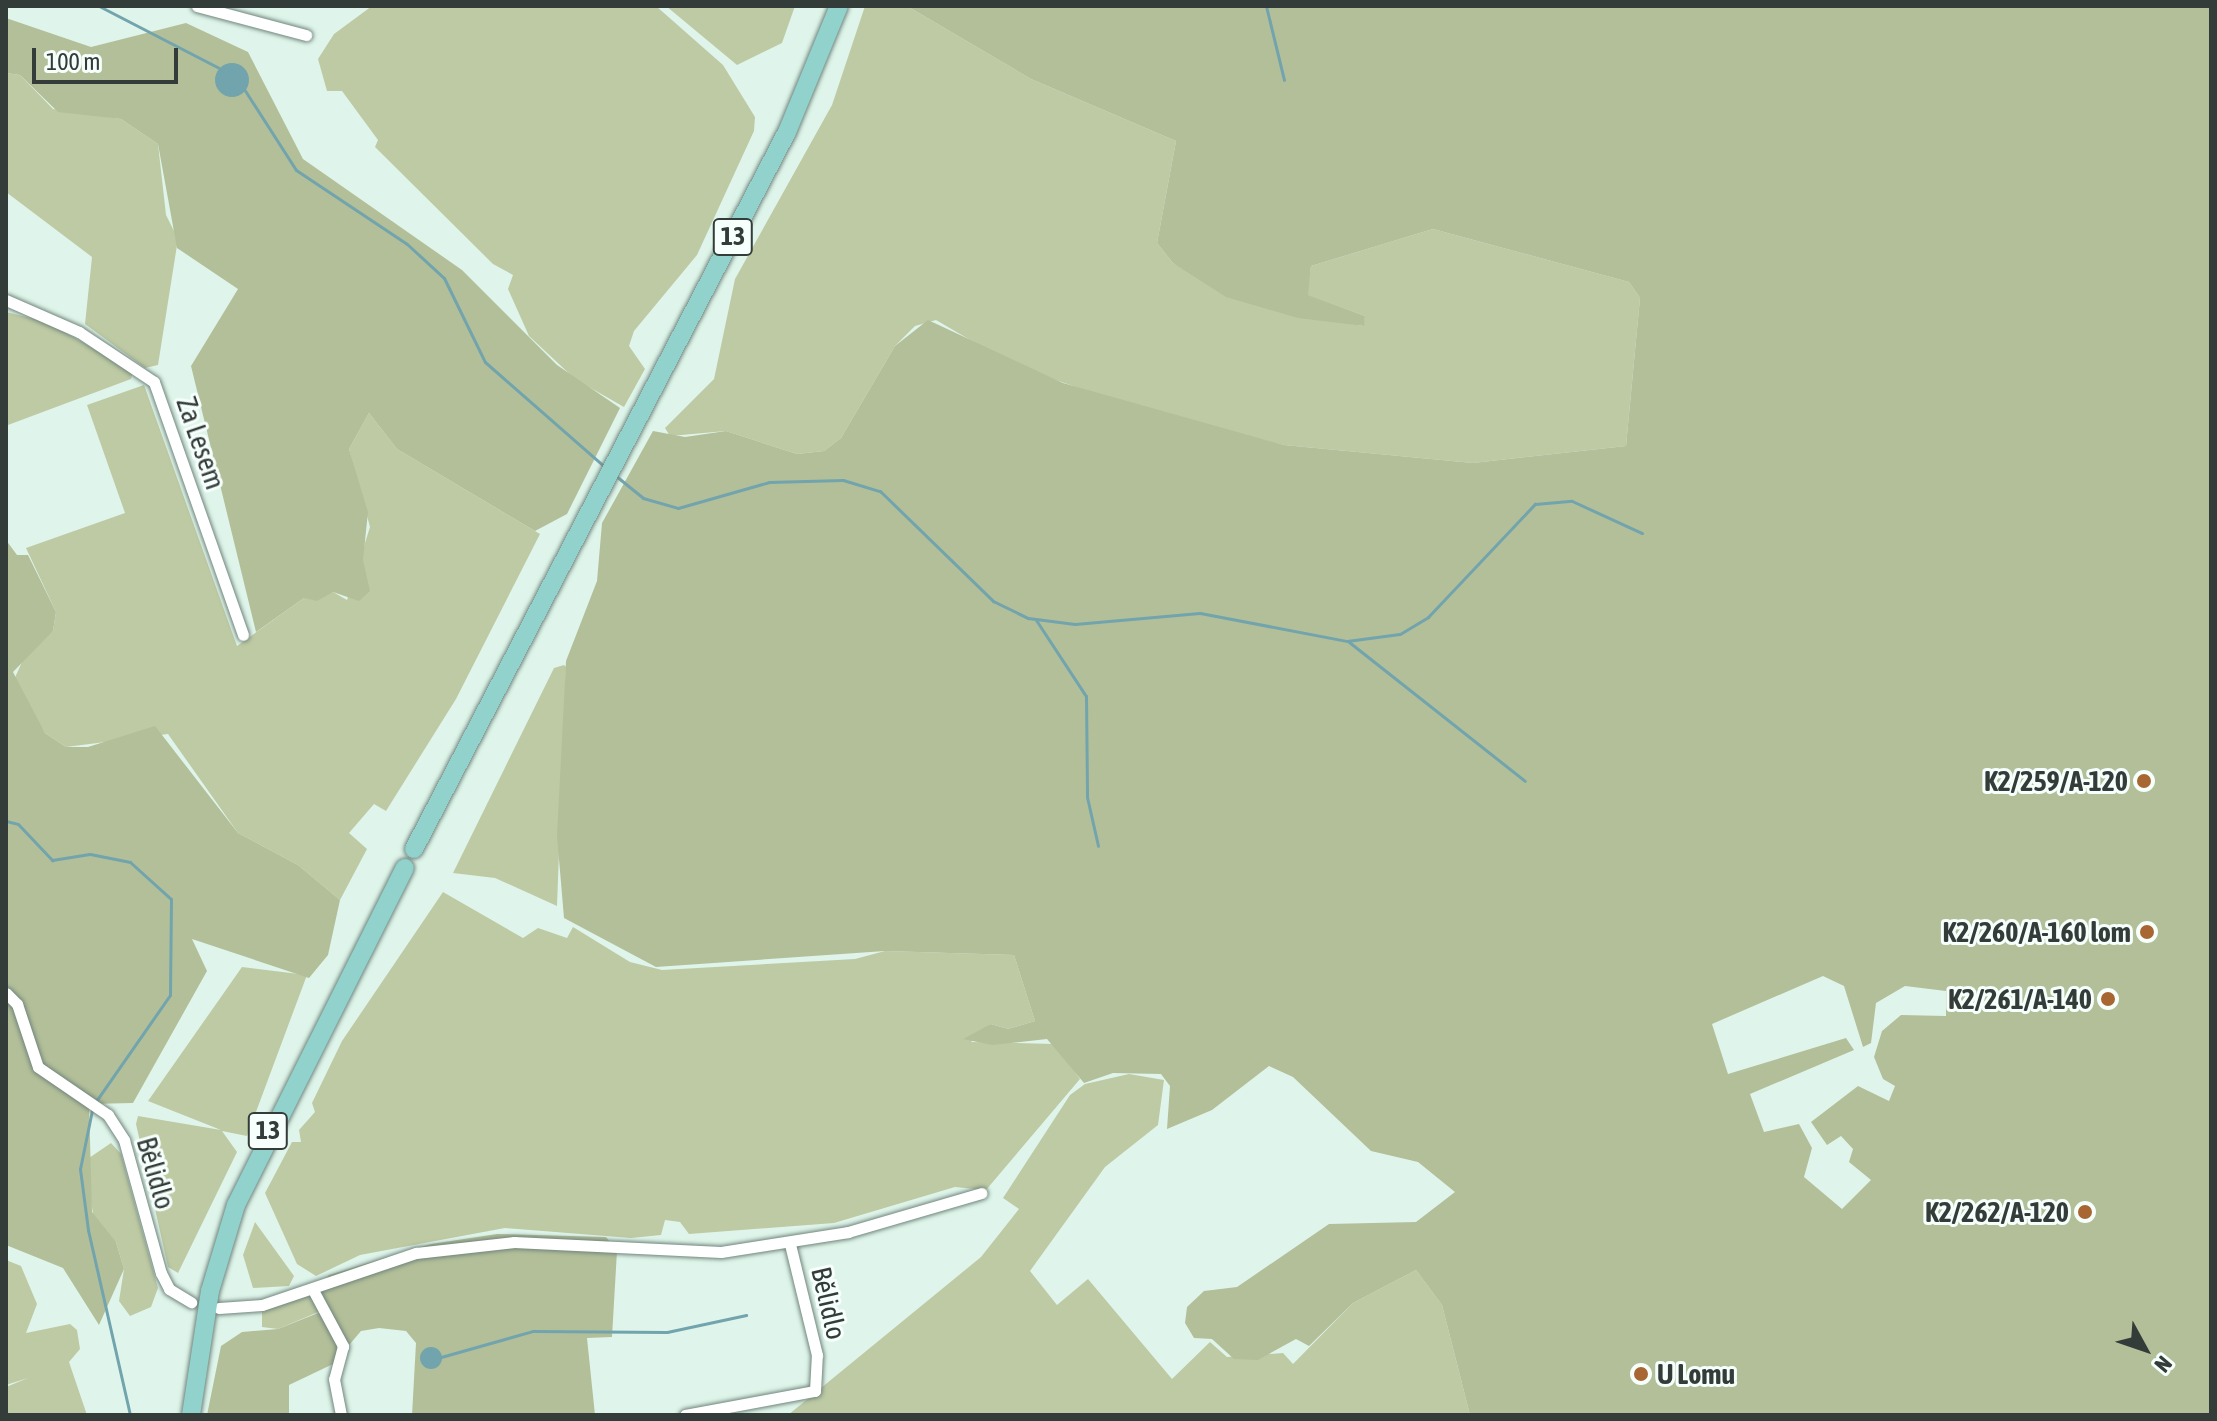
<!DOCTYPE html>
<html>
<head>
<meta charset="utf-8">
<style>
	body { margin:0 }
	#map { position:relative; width:2217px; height:1421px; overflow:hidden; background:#dff5eb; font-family:"Asap Condensed",sans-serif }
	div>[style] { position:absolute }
	.green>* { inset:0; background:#becaa4 }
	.forest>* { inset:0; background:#b3bf99 }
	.water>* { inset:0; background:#72a4ad }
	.round { border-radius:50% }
	.stream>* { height:3px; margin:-1.5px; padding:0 1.5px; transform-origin:1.5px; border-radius:1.5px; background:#72a4ad }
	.roads { filter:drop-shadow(0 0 2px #71857c) drop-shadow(0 0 2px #71857c) }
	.street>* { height:11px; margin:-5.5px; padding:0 5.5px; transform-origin:5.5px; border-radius:5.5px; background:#fff }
	.primary>* { height:18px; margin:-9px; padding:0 9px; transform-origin:9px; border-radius:9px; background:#91d2cd }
	.dots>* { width:22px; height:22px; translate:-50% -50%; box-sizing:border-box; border:4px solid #f6fffb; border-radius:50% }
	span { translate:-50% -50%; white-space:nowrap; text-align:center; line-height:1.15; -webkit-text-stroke:6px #f6fffb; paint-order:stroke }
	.shield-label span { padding:2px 6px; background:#f6fffb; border:2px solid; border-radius:6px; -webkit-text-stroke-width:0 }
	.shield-label { font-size:26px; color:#343c39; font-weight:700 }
	.street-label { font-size:28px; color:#343c39 }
	.poi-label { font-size:28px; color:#343c39; font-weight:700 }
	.right { translate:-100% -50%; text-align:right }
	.left { translate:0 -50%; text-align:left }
	.frame { position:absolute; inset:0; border:8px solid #343c39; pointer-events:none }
	.north { position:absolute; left:2105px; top:1309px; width:80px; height:80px; -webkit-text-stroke:6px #f6fffb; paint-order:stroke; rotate:130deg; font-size:22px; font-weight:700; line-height:32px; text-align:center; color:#343c39 }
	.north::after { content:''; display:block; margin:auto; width:28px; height:36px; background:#343c39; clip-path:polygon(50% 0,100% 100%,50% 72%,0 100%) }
	.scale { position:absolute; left:32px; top:48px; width:146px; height:36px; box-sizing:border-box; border:4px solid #343c39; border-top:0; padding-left:10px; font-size:24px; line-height:28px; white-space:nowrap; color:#343c39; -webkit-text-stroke:6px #f6fffb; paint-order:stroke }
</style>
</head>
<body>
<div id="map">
	<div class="green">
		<i style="clip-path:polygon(372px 6px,656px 6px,723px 65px,755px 117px,754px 131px,697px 255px,634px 331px,629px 346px,645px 369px,624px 407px,575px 379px,529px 336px,508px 289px,513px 275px,493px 264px,375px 147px,378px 140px,342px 91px,327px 91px,318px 59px,334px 34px)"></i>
		<i style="clip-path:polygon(666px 6px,795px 6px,782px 43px,737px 65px)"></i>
		<i style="clip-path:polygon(865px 6px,907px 6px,1031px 79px,1176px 141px,1157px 243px,1173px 263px,1268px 308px,1363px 326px,1365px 316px,1307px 295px,1311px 266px,1433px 229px,1629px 282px,1640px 298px,1626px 446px,1473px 463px,1284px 445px,1137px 408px,1015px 366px,936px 320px,915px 326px,895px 346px,841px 438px,824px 451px,797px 454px,726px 431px,670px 436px,665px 428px,714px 379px,735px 279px,832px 105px)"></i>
		<i style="clip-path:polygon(6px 73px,20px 75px,53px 109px,121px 119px,158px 144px,166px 215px,178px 239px,158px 365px,145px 368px,85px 324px,92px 257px,6px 192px)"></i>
		<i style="clip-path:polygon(6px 312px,47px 322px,133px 371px,131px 379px,8px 425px)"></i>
		<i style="clip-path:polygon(144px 385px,237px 646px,304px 598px,333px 592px,347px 600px,370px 527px,349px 449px,369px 413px,397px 449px,540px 534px,456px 699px,386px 811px,374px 804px,349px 833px,367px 849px,340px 900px,298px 865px,238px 833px,168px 734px,66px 747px,45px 733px,13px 682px,26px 653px,53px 631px,56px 612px,26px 548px,125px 513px,87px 405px)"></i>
		<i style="clip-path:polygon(564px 665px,566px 667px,557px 906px,495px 878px,453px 873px,554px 668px)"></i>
		<i style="clip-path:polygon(443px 892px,523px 938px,538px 928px,567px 938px,573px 927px,630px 962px,662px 970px,855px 959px,885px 951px,1014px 955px,1035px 1021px,1008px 1029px,991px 1024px,971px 1042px,1055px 1044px,1080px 1079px,986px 1190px,955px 1187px,834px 1223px,689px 1234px,680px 1222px,665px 1220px,661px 1235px,631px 1238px,505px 1228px,360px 1255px,316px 1276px,297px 1264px,265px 1193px,292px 1142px,301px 1142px,299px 1130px,315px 1112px,312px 1103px,342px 1041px)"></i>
		<i style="clip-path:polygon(242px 967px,307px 975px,247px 1136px,222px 1131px,237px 1152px,178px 1273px,168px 1267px,136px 1124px,138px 1116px,221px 1130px,148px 1101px)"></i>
		<i style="clip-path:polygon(1129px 1074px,1164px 1080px,1158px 1125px,1105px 1167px,1030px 1271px,1057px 1305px,1088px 1279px,1172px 1379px,1210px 1342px,1227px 1357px,1283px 1353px,1293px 1364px,1353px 1303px,1416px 1270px,1442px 1305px,1470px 1415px,788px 1415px,981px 1257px,1019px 1209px,1003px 1198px,1070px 1095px,1085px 1084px)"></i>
		<i style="clip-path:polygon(111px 1143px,121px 1154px,158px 1288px,151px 1307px,130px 1316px,119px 1301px,124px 1269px,116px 1242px,95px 1225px,89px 1190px,89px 1158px)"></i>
		<i style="clip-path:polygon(255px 1222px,294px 1276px,289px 1286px,253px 1288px,243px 1255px)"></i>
		<i style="clip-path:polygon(6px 1260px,21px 1266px,37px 1304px,26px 1333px,70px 1324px,77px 1330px,80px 1349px,69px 1362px,87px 1415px,6px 1415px,6px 1387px,28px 1378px,6px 1385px)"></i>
		<i style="clip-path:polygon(310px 1296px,323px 1310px,278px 1329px,262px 1327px,262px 1310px)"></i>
	</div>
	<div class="forest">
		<i style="clip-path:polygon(evenodd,907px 6px,2211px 6px,2211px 1415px,1470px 1415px,1442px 1305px,1416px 1270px,1353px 1303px,1309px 1346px,1296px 1339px,1258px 1360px,1234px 1359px,1212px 1339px,1194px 1338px,1185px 1323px,1187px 1307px,1204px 1291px,1237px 1287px,1329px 1224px,1416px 1222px,1455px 1192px,1418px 1162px,1371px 1151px,1293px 1077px,1269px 1066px,1212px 1110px,1167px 1129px,1170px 1086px,1161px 1074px,1113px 1073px,1084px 1083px,1047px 1039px,992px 1045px,963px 1039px,991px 1024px,1008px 1029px,1035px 1021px,1014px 955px,885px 951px,656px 967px,564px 918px,557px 836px,566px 661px,597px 581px,602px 523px,653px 431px,685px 437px,726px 431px,797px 454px,824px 451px,841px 438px,895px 346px,928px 320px,1063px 383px,1284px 445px,1473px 463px,1626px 446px,1640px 298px,1629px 282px,1433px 229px,1311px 266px,1308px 295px,1365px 316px,1364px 326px,1298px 318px,1226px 297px,1173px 263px,1157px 243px,1176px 141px,1031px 79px,907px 6px,1823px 976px,1844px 986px,1863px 1047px,1871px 1043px,1876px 1003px,1905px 986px,1946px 991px,1946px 1016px,1901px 1015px,1882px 1031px,1874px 1057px,1883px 1079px,1895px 1086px,1889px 1101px,1858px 1086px,1811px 1122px,1827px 1145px,1841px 1136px,1853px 1149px,1849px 1162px,1871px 1180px,1842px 1209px,1804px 1177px,1812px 1148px,1799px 1124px,1764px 1132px,1750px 1094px,1854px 1050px,1846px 1038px,1728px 1074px,1712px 1024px,1823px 976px)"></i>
		<i style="clip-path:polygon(6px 18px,91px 47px,186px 23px,248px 52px,303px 159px,462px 270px,557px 365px,620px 408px,567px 514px,535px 531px,397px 449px,369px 413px,349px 449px,368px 512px,363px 560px,370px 591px,359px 601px,333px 592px,317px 601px,304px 598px,256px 632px,191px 366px,238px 289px,177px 248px,158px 144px,121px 119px,58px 112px,20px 75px,6px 73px)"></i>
		<i style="clip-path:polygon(6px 540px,17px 555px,28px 555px,56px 612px,53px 631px,13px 672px,45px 733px,66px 747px,88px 747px,155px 726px,238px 833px,298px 865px,340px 900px,328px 955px,309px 978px,192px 939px,207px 971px,133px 1103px,89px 1104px,92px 1212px,116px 1242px,124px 1269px,99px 1325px,63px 1268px,6px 1245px)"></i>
		<i style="clip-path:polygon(497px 1234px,606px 1237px,617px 1251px,612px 1337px,587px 1338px,595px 1415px,412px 1415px,416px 1343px,406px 1331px,379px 1328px,361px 1331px,333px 1364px,289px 1385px,289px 1415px,207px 1415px,221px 1346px,242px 1332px,278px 1329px,323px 1311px,310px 1296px,329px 1275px,431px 1244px)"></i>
	</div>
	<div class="water">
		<i class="round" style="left:215px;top:63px;width:34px;height:34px"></i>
		<i class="round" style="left:420px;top:1347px;width:22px;height:22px"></i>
	</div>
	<div class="stream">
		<i style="left:99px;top:6px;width:140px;rotate:27.3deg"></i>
		<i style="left:1266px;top:6px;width:76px;rotate:76.3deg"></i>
		<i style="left:244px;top:89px;width:96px;rotate:57.3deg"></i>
		<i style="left:296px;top:170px;width:133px;rotate:33.7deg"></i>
		<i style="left:407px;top:244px;width:50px;rotate:42.6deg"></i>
		<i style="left:444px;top:278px;width:93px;rotate:64deg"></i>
		<i style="left:485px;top:362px;width:158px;rotate:41.2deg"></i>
		<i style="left:616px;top:476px;width:35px;rotate:39deg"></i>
		<i style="left:643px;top:498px;width:36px;rotate:16deg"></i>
		<i style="left:678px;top:508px;width:95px;rotate:-15.9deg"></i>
		<i style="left:769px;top:482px;width:74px;rotate:-1.5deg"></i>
		<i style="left:843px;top:480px;width:39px;rotate:17deg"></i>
		<i style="left:880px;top:491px;width:158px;rotate:44.2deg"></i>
		<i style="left:993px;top:601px;width:39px;rotate:26deg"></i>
		<i style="left:1028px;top:618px;width:47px;rotate:7.3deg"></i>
		<i style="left:1075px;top:624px;width:125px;rotate:-5deg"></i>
		<i style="left:1200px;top:613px;width:150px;rotate:10.8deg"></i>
		<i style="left:1347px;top:641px;width:53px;rotate:-7.5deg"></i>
		<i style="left:1400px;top:634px;width:33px;rotate:-31deg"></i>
		<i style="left:1428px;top:617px;width:156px;rotate:-46.6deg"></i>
		<i style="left:1535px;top:504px;width:37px;rotate:-5deg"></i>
		<i style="left:1572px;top:501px;width:77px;rotate:24.6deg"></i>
		<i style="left:1036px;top:620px;width:91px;rotate:56.7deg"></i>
		<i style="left:1086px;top:696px;width:101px;rotate:89.4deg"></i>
		<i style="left:1087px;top:797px;width:50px;rotate:77.3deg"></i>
		<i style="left:1349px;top:642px;width:224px;rotate:38.3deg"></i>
		<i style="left:6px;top:821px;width:12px;rotate:14deg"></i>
		<i style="left:18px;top:824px;width:50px;rotate:46.6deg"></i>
		<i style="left:52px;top:860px;width:38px;rotate:-9deg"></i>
		<i style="left:90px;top:854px;width:41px;rotate:11.3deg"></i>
		<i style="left:130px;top:862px;width:55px;rotate:42.1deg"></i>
		<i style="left:171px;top:899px;width:96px;rotate:90.6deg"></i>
		<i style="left:170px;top:995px;width:129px;rotate:124.9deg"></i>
		<i style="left:92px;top:1110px;width:60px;rotate:101.5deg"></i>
		<i style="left:80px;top:1169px;width:62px;rotate:82.5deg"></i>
		<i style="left:88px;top:1230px;width:190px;rotate:77.2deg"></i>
		<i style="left:441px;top:1357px;width:96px;rotate:-15.8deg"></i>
		<i style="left:533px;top:1331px;width:134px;rotate:0.4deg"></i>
		<i style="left:667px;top:1332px;width:81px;rotate:-12.1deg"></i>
	</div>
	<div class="roads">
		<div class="street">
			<i style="left:197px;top:6px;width:113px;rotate:14.9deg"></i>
			<i style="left:6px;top:300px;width:80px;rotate:23.7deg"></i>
			<i style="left:79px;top:332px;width:90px;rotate:33.7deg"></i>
			<i style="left:154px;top:382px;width:268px;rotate:70.6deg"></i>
			<i style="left:6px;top:993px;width:16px;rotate:45deg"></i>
			<i style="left:17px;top:1004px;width:66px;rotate:71.6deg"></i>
			<i style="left:38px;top:1067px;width:85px;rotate:34.4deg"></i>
			<i style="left:108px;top:1115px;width:30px;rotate:57deg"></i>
			<i style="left:124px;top:1140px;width:138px;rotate:74.5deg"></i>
			<i style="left:161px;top:1273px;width:18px;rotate:63deg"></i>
			<i style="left:169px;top:1289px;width:26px;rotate:31deg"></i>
			<i style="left:313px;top:1290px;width:64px;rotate:61.8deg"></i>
			<i style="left:343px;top:1346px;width:34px;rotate:105deg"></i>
			<i style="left:334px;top:1379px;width:37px;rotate:79deg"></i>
			<i style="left:219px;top:1308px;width:43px;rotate:-4deg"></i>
			<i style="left:262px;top:1305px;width:163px;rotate:-18.7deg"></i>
			<i style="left:416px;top:1253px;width:99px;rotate:-6.4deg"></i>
			<i style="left:514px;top:1242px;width:207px;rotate:2.8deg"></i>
			<i style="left:721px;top:1252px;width:129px;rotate:-8.9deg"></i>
			<i style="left:848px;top:1232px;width:139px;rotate:-16.3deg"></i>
			<i style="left:685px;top:1415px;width:132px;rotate:-10.5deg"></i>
			<i style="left:815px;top:1391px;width:36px;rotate:-87deg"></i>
			<i style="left:817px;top:1355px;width:114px;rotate:-103.7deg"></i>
		</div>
		<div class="primary">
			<i style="left:414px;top:849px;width:808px;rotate:-62.52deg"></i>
			<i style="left:787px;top:132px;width:136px;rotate:-67.6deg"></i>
			<i style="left:191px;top:1415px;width:125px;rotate:-81.3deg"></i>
			<i style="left:210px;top:1291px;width:90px;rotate:-73.2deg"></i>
			<i style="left:236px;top:1205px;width:377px;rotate:-63.4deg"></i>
		</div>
	</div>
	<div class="dots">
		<i style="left:2144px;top:781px;background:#a86633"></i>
		<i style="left:2147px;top:932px;background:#a86633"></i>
		<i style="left:2108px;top:999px;background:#a86633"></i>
		<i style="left:2085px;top:1212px;background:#a86633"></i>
		<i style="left:1641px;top:1374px;background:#a86633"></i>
	</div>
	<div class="shield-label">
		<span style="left:733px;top:237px">13</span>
		<span style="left:268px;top:1131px">13</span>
	</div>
	<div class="street-label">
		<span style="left:201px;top:443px;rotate:71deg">Za Lesem</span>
		<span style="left:156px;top:1173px;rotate:74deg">Bělidlo</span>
		<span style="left:829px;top:1303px;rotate:77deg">Bělidlo</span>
	</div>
	<div class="poi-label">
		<span class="right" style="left:2128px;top:781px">K2/259/A-120</span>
		<span class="right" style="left:2131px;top:932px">K2/260/A-160 lom</span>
		<span class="right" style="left:2092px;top:999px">K2/261/A-140</span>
		<span class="right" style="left:2069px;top:1212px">K2/262/A-120</span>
		<span class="left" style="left:1657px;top:1374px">U Lomu</span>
	</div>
	<div class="frame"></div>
	<div class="north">N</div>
	<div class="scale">100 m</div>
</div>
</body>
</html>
